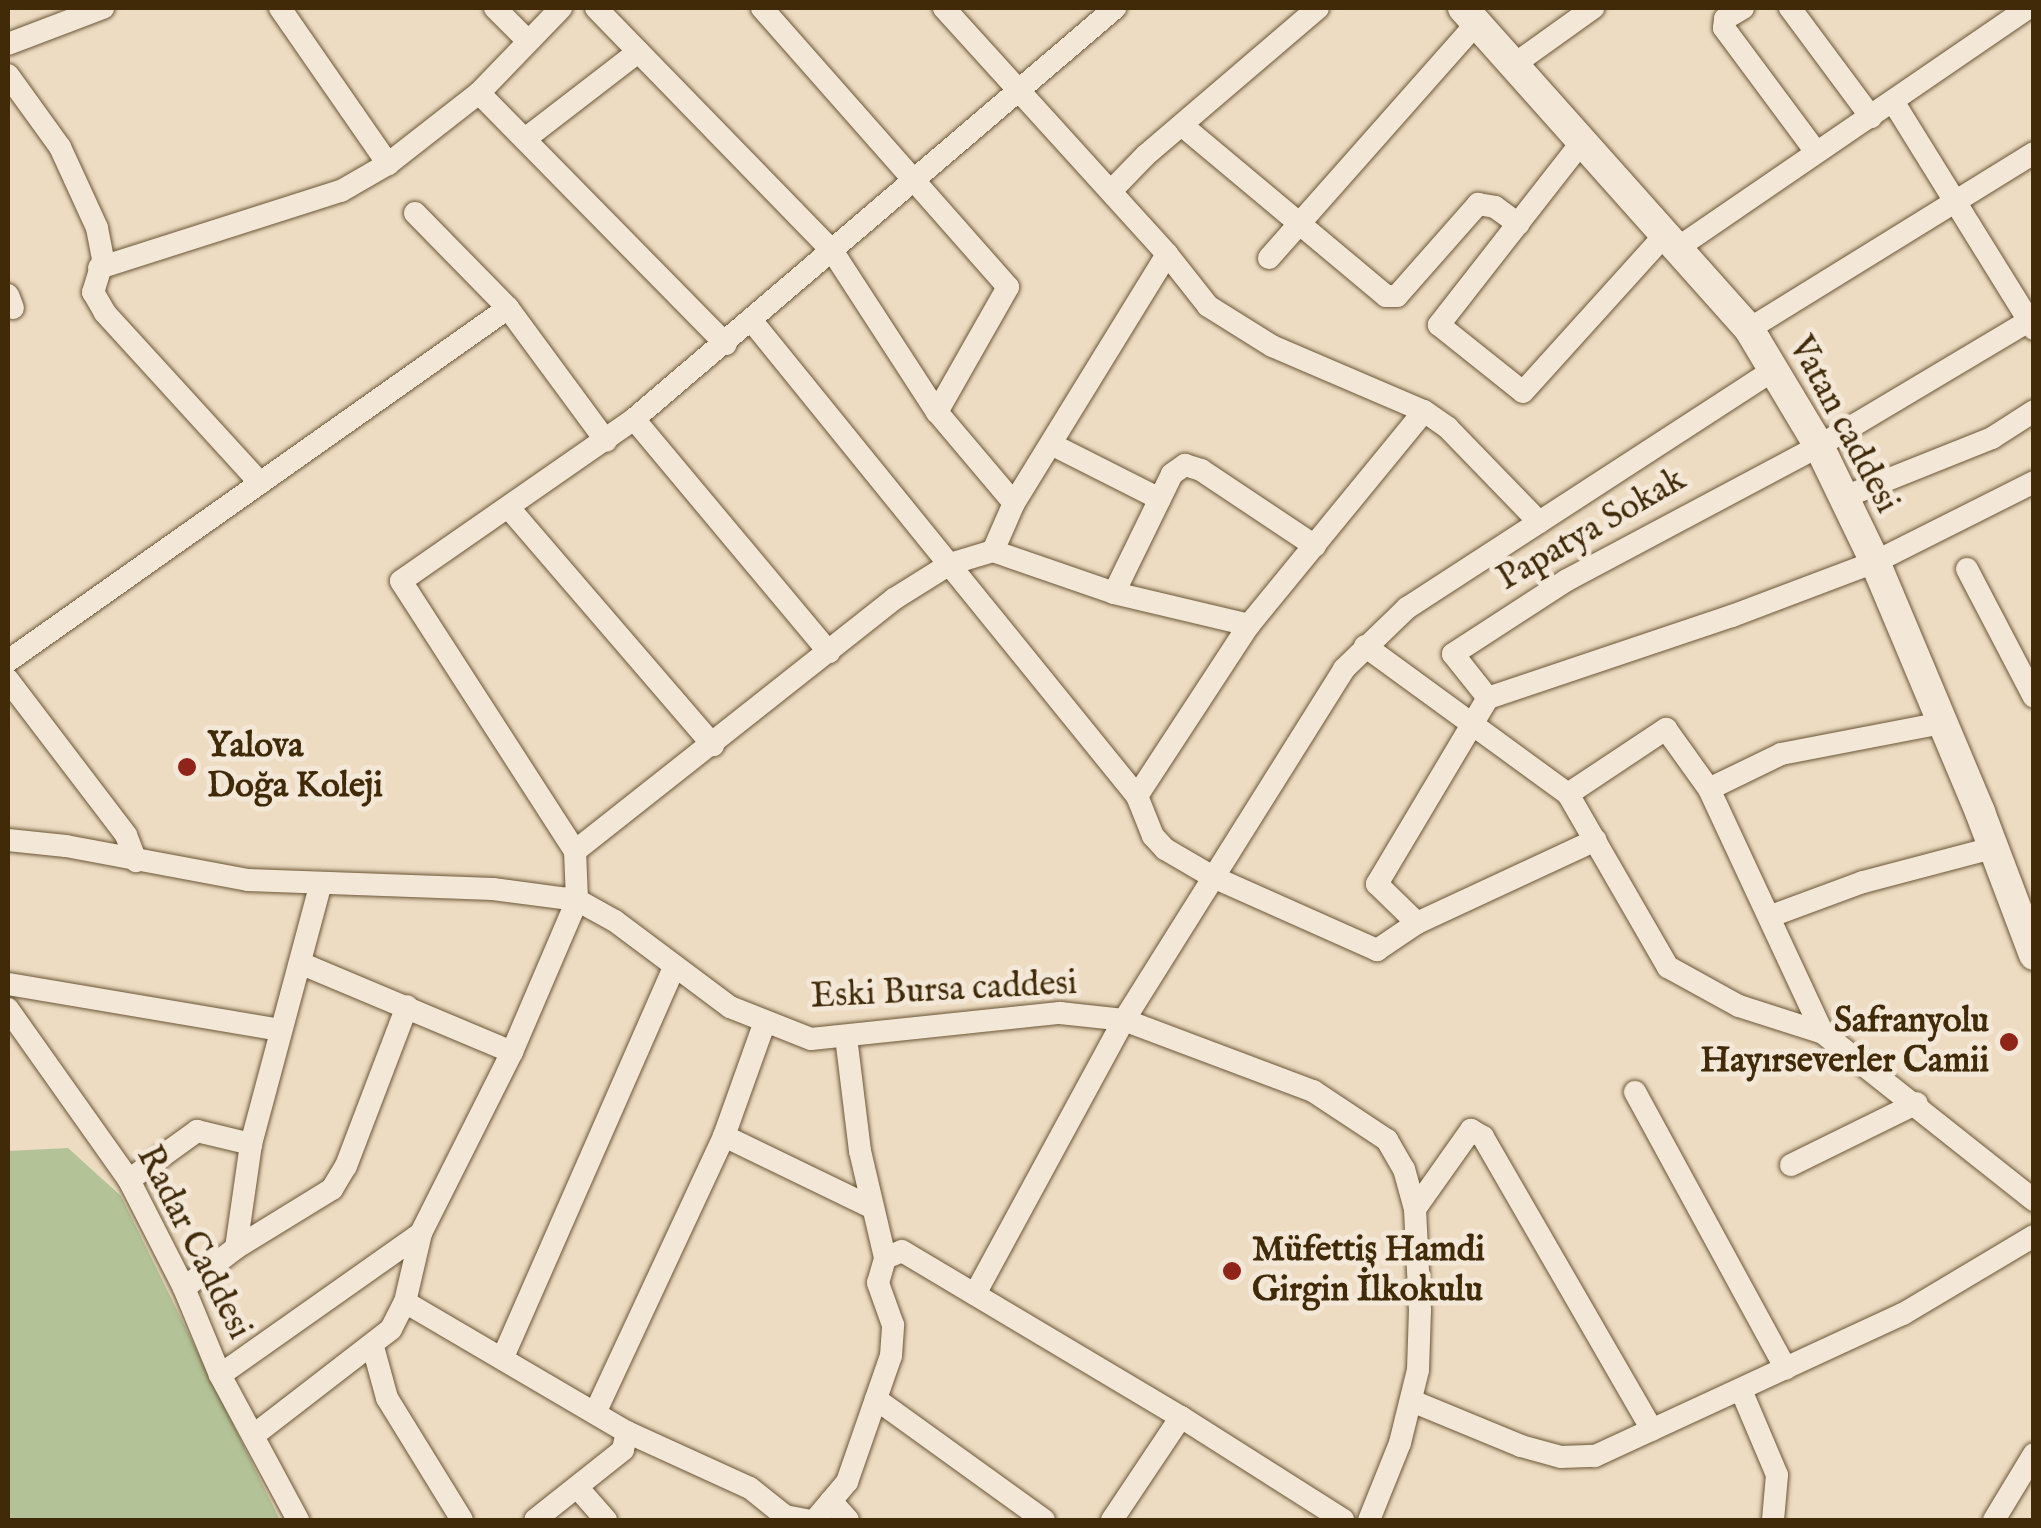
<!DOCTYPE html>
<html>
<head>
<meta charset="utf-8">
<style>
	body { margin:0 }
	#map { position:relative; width:2041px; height:1528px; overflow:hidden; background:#eddcc2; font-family:"IM FELL English",serif }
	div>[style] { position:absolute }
	.green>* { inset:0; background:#b3c297 }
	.roads { filter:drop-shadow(0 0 2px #6b5636) drop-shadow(0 0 2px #6b5636) }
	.street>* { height:22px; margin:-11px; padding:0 11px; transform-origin:11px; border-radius:11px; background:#f3e8d7 }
	.secondary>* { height:30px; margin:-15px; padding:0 15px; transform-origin:15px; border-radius:15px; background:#f3e8d7 }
	.dots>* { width:28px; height:28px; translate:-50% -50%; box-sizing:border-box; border:5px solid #f3e8d7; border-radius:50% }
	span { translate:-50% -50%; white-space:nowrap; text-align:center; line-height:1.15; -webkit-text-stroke:10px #f3e8d7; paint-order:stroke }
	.street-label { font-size:35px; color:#402a08 }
	.poi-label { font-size:35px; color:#402a08; font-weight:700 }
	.left { translate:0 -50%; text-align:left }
	.right { translate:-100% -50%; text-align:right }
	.frame { position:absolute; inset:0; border:10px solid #402a08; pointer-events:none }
</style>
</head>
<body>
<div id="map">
	<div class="green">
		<i style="clip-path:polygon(68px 1148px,121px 1196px,280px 1520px,8px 1520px,8px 1151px)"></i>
	</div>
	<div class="roads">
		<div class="street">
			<i style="left:280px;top:8px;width:190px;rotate:55.3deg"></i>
			<i style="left:495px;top:8px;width:47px;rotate:45deg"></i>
			<i style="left:596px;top:8px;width:340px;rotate:45.8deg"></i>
			<i style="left:833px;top:252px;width:191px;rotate:57deg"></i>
			<i style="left:937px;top:412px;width:119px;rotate:49.8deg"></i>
			<i style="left:762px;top:8px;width:372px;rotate:48.6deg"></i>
			<i style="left:1008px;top:287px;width:144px;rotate:119.6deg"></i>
			<i style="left:944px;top:8px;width:332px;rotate:47.8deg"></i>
			<i style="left:1167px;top:254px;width:66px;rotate:51.7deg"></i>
			<i style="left:1208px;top:306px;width:75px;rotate:32deg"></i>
			<i style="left:1272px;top:346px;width:165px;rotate:23.2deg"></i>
			<i style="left:1424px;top:411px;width:29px;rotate:35deg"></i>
			<i style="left:1448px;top:428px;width:131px;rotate:45.9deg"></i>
			<i style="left:1743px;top:8px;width:21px;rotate:149deg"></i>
			<i style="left:1725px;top:19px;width:9px;rotate:96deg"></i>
			<i style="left:1724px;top:28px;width:154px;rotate:53.4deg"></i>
			<i style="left:1790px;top:8px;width:136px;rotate:53.4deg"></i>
			<i style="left:8px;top:44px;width:102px;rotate:-20.8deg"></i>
			<i style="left:1512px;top:66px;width:100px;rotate:-35.6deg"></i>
			<i style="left:8px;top:75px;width:89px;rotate:54.2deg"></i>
			<i style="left:60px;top:147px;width:89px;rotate:65.4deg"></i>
			<i style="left:97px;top:228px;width:33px;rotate:79deg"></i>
			<i style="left:103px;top:260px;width:34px;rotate:107deg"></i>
			<i style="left:93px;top:292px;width:24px;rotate:60deg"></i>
			<i style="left:105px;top:313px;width:230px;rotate:47.6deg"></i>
			<i style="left:479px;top:93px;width:352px;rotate:45.5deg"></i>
			<i style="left:1894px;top:103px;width:266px;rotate:58.2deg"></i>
			<i style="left:1184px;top:127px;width:263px;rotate:39.9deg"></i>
			<i style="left:1386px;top:296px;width:11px"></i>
			<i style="left:1397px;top:296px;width:123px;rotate:-48.6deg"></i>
			<i style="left:1478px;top:204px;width:17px;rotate:10deg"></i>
			<i style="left:1495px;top:207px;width:29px;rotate:36deg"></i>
			<i style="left:525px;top:139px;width:143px;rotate:-37.6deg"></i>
			<i style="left:1581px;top:143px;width:231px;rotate:128deg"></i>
			<i style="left:1439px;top:325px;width:107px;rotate:38.6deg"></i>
			<i style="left:1523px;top:392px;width:210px;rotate:-47.9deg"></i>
			<i style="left:1111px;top:191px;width:50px;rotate:-45.8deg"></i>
			<i style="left:1146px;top:155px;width:226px;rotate:-40.5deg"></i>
			<i style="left:415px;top:213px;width:133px;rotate:45.6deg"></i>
			<i style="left:508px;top:308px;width:165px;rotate:53.6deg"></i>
			<i style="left:1676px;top:249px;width:427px;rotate:-34.4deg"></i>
			<i style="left:1269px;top:258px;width:312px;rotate:-48.5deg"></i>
			<i style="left:99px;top:268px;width:254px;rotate:-17.7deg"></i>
			<i style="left:341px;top:191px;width:54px;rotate:-29.9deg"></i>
			<i style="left:388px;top:164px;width:115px;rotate:-38deg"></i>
			<i style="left:479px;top:93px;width:118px;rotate:-46deg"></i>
			<i style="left:8px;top:295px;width:14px;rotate:69deg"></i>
			<i style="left:751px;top:320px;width:613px;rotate:50.96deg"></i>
			<i style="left:1137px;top:796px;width:43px;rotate:68.2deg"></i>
			<i style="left:1153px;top:836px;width:18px;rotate:47deg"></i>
			<i style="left:1165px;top:849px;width:56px;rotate:30.3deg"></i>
			<i style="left:1213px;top:877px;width:180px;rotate:24deg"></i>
			<i style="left:1377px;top:950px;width:48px;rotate:-34deg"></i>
			<i style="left:1417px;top:923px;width:197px;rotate:-24.9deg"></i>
			<i style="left:1749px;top:329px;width:335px;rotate:-31.7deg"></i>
			<i style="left:634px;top:419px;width:304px;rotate:50.1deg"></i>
			<i style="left:1051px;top:444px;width:122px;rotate:26.8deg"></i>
			<i style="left:1842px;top:498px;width:162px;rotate:-21.8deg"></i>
			<i style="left:1992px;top:438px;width:50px;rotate:-32.7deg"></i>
			<i style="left:509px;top:508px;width:313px;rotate:49.3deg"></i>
			<i style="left:993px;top:551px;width:128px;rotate:19.1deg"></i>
			<i style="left:1114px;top:593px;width:139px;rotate:13.3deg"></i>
			<i style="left:1967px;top:569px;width:144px;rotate:62.4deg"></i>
			<i style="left:1114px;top:593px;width:132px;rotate:-64deg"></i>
			<i style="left:1172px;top:474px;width:16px;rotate:-35deg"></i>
			<i style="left:1185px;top:465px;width:17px;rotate:17deg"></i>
			<i style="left:1201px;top:470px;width:137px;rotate:33.7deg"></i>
			<i style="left:1365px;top:646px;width:251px;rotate:36.1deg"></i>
			<i style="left:1568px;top:794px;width:200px;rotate:60deg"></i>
			<i style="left:1668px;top:967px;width:81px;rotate:28.8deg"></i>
			<i style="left:1739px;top:1006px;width:88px;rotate:17.8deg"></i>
			<i style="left:1823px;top:1033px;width:269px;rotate:38.4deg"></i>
			<i style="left:8px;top:661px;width:612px;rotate:-35.22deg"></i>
			<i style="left:8px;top:680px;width:195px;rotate:52.7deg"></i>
			<i style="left:126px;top:835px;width:28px;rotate:69deg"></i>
			<i style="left:1488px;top:698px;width:56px;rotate:-128.5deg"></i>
			<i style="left:1453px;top:654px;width:136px;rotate:-33deg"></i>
			<i style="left:1567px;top:580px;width:285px;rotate:-28deg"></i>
			<i style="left:1819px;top:446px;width:250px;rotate:-30.8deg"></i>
			<i style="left:1709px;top:789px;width:80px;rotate:-25.9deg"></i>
			<i style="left:1781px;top:754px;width:164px;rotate:-10.9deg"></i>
			<i style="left:1568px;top:794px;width:118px;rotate:-33.6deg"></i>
			<i style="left:1666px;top:729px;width:74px;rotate:54.4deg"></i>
			<i style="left:1709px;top:789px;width:269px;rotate:65deg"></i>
			<i style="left:1137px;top:796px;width:204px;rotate:-56.8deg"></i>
			<i style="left:1249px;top:625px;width:276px;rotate:-50.7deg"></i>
			<i style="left:8px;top:840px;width:58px;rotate:5.9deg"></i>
			<i style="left:66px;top:846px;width:185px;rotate:10.6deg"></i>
			<i style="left:248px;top:880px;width:245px;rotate:2.1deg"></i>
			<i style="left:493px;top:889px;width:85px;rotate:7.5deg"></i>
			<i style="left:577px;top:900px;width:43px;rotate:28.9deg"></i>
			<i style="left:615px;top:921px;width:144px;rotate:36.8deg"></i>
			<i style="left:730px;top:1007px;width:87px;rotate:21.6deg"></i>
			<i style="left:811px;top:1039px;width:250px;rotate:-6deg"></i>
			<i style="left:1060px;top:1013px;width:64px;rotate:6.2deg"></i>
			<i style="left:1124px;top:1020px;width:202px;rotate:20.6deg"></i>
			<i style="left:1313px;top:1091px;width:89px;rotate:33.5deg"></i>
			<i style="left:1387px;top:1140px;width:34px;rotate:60deg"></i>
			<i style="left:1404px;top:1169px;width:41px;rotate:74.6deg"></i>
			<i style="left:1415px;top:1209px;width:101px;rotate:87.2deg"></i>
			<i style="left:1420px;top:1310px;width:60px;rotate:91.9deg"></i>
			<i style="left:1418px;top:1370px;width:75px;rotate:103.9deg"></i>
			<i style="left:1400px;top:1443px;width:83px;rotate:111.9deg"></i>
			<i style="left:575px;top:851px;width:407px;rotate:-38.3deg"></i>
			<i style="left:894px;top:599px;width:66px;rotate:-32deg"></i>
			<i style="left:950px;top:564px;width:45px;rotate:-16.8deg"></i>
			<i style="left:993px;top:551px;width:52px;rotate:-66.4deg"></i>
			<i style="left:1014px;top:503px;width:292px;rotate:-58.4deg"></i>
			<i style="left:1771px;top:916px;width:98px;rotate:-20.3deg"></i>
			<i style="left:1863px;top:882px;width:134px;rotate:-14.7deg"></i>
			<i style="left:1417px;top:923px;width:56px;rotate:-135.7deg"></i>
			<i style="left:1377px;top:884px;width:217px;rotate:-59.2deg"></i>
			<i style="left:1488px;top:698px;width:257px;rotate:-18.6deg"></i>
			<i style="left:1732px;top:616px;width:153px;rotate:-20.7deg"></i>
			<i style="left:1875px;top:562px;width:178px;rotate:-26.7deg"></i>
			<i style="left:300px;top:963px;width:230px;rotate:22.8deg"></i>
			<i style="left:8px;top:984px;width:275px;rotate:9.6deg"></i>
			<i style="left:8px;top:1009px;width:209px;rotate:54.7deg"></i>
			<i style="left:129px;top:1180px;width:121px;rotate:63deg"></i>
			<i style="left:184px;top:1288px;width:94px;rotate:67.5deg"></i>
			<i style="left:220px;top:1375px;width:165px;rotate:61.7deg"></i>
			<i style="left:846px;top:1037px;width:115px;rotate:83deg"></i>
			<i style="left:860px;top:1151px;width:110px;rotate:76.8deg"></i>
			<i style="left:1635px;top:1092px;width:315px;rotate:61.4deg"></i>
			<i style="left:724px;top:1136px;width:165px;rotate:25.8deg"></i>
			<i style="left:1791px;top:1165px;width:140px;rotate:-26.2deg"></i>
			<i style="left:129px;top:1180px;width:84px;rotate:-35.8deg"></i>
			<i style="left:197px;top:1131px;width:56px;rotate:13.5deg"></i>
			<i style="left:1415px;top:1209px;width:97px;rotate:-54.7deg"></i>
			<i style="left:1471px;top:1130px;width:14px;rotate:30deg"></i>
			<i style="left:1483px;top:1137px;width:338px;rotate:60deg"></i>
			<i style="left:236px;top:1248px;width:105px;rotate:-81.8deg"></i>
			<i style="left:251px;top:1144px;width:270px;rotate:-75deg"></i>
			<i style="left:184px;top:1288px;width:66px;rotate:-37.6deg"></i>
			<i style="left:236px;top:1248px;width:113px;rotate:-31.6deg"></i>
			<i style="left:332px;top:1189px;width:27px;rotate:-59deg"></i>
			<i style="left:346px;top:1166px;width:171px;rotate:-69.1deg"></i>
			<i style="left:975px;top:1294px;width:312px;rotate:-61.5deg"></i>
			<i style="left:1124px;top:1020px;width:414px;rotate:-57.9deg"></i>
			<i style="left:1344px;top:669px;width:88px;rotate:-44.1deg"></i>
			<i style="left:1407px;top:608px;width:437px;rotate:-33deg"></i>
			<i style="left:405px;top:1302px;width:257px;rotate:30.4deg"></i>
			<i style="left:627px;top:1432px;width:18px;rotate:103deg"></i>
			<i style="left:623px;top:1450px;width:112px;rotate:141.5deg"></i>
			<i style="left:373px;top:1347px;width:53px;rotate:74.6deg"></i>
			<i style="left:387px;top:1398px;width:143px;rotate:58.4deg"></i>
			<i style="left:503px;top:1357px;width:427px;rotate:-66.3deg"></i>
			<i style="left:220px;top:1375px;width:246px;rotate:-35.2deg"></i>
			<i style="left:421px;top:1233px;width:203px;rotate:-63.3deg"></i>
			<i style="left:512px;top:1052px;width:165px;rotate:-66.8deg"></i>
			<i style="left:577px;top:900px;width:49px;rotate:-92.3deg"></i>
			<i style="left:575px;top:851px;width:321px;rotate:-122.8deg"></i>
			<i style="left:401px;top:581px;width:284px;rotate:-34.8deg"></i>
			<i style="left:634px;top:419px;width:633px;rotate:-40.51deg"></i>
			<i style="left:1741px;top:1390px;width:92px;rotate:67deg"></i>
			<i style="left:1777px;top:1475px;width:45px;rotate:95.1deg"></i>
			<i style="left:876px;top:1399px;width:207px;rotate:35.8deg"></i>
			<i style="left:1412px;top:1401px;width:118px;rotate:22.4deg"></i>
			<i style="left:1521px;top:1446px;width:41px;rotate:15.4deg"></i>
			<i style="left:1561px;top:1457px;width:34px;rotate:-2deg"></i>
			<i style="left:1595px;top:1456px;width:339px;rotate:-24.8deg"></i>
			<i style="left:1903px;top:1314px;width:152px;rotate:-30.8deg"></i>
			<i style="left:595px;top:1413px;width:306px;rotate:-65deg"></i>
			<i style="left:724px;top:1136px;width:119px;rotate:-70.3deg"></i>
			<i style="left:627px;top:1432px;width:135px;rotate:24.5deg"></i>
			<i style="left:750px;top:1488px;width:45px;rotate:38.7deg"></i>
			<i style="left:785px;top:1516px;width:21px;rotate:11deg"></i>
			<i style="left:254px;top:1435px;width:173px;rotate:-37.7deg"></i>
			<i style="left:391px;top:1329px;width:30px;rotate:-63deg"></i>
			<i style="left:405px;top:1302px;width:71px;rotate:-76.9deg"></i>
			<i style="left:577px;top:1487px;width:44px;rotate:48.7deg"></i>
			<i style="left:831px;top:1501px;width:25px;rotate:48deg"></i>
			<i style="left:815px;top:1520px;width:50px;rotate:-49.9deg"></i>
			<i style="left:847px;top:1482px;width:133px;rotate:-70.8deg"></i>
			<i style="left:891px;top:1356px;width:31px;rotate:-86deg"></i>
			<i style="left:893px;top:1325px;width:45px;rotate:-109.7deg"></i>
			<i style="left:878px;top:1283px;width:26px;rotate:-74deg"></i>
			<i style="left:885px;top:1258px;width:18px;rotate:-22deg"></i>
			<i style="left:902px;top:1251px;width:325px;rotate:30.8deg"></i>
			<i style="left:1181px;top:1417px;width:192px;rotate:32.4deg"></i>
			<i style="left:1112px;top:1520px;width:124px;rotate:-56.2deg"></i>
			<i style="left:1994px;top:1520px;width:77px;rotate:-58.8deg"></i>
		</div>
		<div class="secondary">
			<i style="left:1463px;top:8px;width:430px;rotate:48.3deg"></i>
			<i style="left:1749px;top:329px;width:136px;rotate:59.1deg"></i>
			<i style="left:1819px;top:446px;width:129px;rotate:64.2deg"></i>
			<i style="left:1875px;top:562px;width:271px;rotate:67.2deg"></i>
			<i style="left:1980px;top:812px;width:153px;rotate:69.3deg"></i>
		</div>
	</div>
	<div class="dots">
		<i style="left:187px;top:767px;background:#8f2418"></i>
		<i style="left:2009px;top:1042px;background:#8f2418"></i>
		<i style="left:1232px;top:1271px;background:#8f2418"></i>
	</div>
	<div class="street-label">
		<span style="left:1843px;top:425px;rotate:62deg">Vatan caddesi</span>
		<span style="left:1592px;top:530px;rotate:-30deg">Papatya Sokak</span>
		<span style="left:944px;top:991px;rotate:-3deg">Eski Bursa caddesi</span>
		<span style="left:193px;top:1243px;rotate:63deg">Radar Caddesi</span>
	</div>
	<div class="poi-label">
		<span class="left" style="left:207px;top:767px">Yalova<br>Doğa Koleji</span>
		<span class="right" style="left:1989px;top:1042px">Safranyolu<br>Hayırseverler Camii</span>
		<span class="left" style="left:1252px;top:1271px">Müfettiş Hamdi<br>Girgin İlkokulu</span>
	</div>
	<div class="frame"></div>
</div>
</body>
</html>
